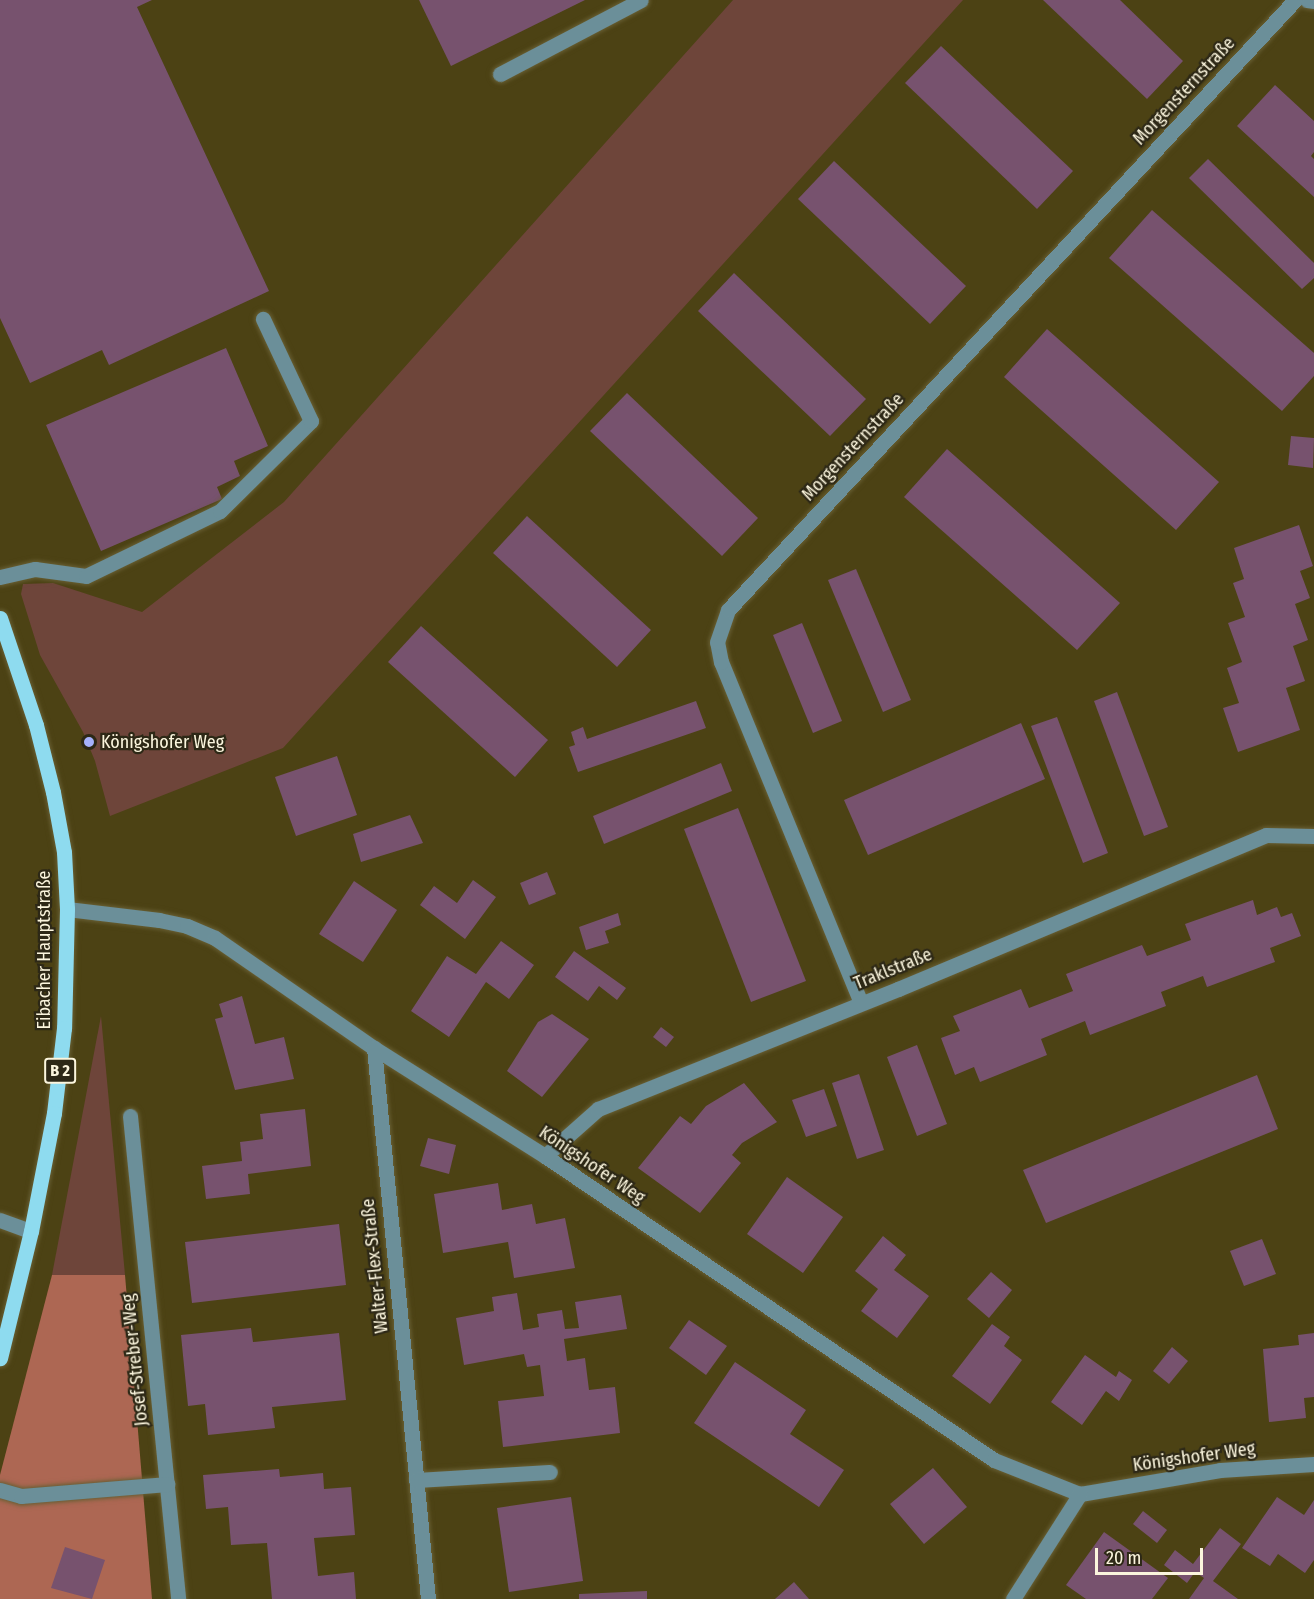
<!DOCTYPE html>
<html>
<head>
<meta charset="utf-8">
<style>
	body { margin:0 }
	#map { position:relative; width:1314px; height:1599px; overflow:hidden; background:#4c4214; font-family:"Fira Sans Condensed",sans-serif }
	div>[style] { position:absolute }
	.green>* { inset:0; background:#6e453a }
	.forest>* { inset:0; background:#ad6753 }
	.building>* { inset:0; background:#77526e }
	.roads { filter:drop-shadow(0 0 2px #685f34) drop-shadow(0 0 2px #685f34) }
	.minor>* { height:15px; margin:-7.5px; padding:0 7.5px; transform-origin:7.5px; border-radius:7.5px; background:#6b8f99 }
	.major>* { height:15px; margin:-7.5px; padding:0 7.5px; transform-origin:7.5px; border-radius:7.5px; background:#8edbef }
	.dots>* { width:16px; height:16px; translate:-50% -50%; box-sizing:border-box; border:3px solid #2d2816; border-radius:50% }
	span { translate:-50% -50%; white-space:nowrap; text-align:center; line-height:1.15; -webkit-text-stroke:4.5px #2d2816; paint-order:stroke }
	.shield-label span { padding:2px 4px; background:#2d2816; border:2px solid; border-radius:4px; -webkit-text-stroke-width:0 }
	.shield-label { font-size:16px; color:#fbf5dd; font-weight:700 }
	.street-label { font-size:18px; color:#fbf5dd }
	.poi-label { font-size:18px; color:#fbf5dd }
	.left { translate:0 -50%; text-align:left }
	.scale { position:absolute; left:1095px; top:1548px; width:108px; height:27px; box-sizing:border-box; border:3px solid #fbf5dd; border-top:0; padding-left:8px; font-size:18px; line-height:21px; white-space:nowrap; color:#fbf5dd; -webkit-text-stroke:4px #2d2816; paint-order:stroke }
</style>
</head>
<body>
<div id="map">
	<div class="green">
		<i style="clip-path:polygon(733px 0,963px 0,283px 748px,110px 816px,95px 761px,83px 732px,40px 655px,21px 594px,23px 584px,53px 583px,142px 612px,284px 502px)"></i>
		<i style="clip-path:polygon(101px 1016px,125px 1275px,52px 1275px)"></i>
	</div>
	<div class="forest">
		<i style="clip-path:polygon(52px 1275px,125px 1275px,152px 1599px,0 1599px,0 1475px)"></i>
	</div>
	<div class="building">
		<i style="clip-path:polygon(0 0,152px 0,137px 7px,269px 291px,109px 365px,102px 350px,30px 383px,0 318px)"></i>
		<i style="clip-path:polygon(419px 0,585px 0,451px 66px)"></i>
		<i style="clip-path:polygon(1043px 0,1120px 0,1183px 61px,1147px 99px)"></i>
		<i style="clip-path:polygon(941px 46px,1073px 171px,1037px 209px,905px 83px)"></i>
		<i style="clip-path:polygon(1275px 85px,1314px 121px,1314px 152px,1311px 156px,1314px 159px,1314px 197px,1237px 126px)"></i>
		<i style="clip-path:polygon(1208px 159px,1314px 263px,1314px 278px,1302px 289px,1189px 178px)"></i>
		<i style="clip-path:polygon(834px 161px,966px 286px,930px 324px,798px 199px)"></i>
		<i style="clip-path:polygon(1152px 210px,1314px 353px,1314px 376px,1282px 411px,1109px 258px)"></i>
		<i style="clip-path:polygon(734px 273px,866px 399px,830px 436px,698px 311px)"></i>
		<i style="clip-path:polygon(1047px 329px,1219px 482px,1176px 530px,1004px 377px)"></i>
		<i style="clip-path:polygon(226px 348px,268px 446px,234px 461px,240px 476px,217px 487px,222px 499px,101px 551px,46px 425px)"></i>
		<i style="clip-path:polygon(627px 393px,758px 518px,722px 556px,590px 431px)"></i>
		<i style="clip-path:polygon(1291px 436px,1314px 438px,1313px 468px,1288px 465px)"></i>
		<i style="clip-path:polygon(947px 449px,1120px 603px,1077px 650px,904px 497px)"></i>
		<i style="clip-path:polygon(527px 516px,651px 630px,617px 667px,493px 553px)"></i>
		<i style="clip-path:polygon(1299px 525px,1313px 566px,1300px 571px,1310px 598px,1295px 604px,1308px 640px,1293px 646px,1305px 681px,1286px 688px,1300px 730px,1238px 752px,1223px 708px,1239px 703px,1227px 668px,1242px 662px,1228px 623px,1245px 617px,1233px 583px,1244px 579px,1234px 548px)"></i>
		<i style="clip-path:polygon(856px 569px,911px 700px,883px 712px,828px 580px)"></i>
		<i style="clip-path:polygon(802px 623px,842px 721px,813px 733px,773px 635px)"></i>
		<i style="clip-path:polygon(421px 626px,548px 740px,515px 777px,388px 662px)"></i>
		<i style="clip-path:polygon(1117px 692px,1168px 827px,1144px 836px,1094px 701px)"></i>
		<i style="clip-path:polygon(696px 701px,706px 728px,578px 772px,569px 747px,575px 745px,571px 732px,583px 727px,587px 739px)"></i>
		<i style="clip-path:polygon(1057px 717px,1108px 853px,1083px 863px,1031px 726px)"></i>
		<i style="clip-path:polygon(1021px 723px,1045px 779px,868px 855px,844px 800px)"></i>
		<i style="clip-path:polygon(337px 756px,357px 815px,296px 836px,275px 777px)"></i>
		<i style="clip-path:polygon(721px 763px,732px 791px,604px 844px,593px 816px)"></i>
		<i style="clip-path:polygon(738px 808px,806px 981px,751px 1002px,684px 829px)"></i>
		<i style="clip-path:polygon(410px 815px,423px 843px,361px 862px,353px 834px)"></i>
		<i style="clip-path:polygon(547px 872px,556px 894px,529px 905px,520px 883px)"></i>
		<i style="clip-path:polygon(473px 880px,496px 897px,465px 939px,420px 905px,434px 886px,457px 903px)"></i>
		<i style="clip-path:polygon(354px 881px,397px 910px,363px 962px,319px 934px)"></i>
		<i style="clip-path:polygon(1253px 900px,1257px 915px,1277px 907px,1281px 917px,1292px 913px,1301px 936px,1270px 948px,1275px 962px,1207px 987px,1203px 976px,1161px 992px,1166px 1006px,1090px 1035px,1085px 1021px,1041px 1039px,1047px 1055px,980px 1082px,974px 1067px,955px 1075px,941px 1038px,960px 1031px,953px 1016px,1021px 989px,1029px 1008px,1073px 991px,1066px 974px,1142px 945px,1147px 956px,1191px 940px,1185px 924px)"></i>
		<i style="clip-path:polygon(618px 913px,621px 925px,605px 931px,609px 943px,586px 950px,579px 927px)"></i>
		<i style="clip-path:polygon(501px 941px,534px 965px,509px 999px,486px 982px,449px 1037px,411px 1011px,447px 956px,476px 974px)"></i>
		<i style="clip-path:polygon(574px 951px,626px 988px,617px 1000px,599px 986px,588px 1001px,555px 977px)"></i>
		<i style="clip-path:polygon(242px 996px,255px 1044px,284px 1037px,294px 1079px,235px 1090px,215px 1019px,223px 1017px,219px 1004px)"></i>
		<i style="clip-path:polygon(552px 1014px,589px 1039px,542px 1097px,507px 1071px,538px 1022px)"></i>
		<i style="clip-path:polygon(661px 1027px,674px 1037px,666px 1047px,653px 1037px)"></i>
		<i style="clip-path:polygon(917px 1045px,947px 1124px,917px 1136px,887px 1057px)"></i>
		<i style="clip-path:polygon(859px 1074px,884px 1150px,857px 1159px,832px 1083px)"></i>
		<i style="clip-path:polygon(1257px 1075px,1278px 1129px,1046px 1223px,1023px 1170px)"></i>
		<i style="clip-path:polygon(744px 1083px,777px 1122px,742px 1143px,732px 1155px,741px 1163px,700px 1213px,638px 1168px,680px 1116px,691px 1124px,706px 1106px)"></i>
		<i style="clip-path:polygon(824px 1089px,837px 1126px,806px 1137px,792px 1100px)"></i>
		<i style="clip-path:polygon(305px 1109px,311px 1166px,248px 1174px,250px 1194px,206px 1199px,202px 1166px,242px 1161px,240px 1142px,263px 1139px,260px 1114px)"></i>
		<i style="clip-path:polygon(428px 1138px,456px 1145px,449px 1174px,420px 1166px)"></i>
		<i style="clip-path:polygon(787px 1177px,843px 1217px,803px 1273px,747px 1234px)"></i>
		<i style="clip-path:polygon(498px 1183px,502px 1210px,532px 1204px,536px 1224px,565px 1218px,575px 1268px,514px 1278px,508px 1242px,443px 1253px,434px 1194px)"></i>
		<i style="clip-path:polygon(339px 1224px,346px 1285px,192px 1303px,185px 1242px)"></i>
		<i style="clip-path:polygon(883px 1236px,906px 1255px,894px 1270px,929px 1296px,897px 1338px,861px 1311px,878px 1289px,855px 1271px)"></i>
		<i style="clip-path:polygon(1262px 1239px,1276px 1274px,1244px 1286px,1230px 1251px)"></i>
		<i style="clip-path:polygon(991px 1272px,1012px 1290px,989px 1318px,967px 1299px)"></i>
		<i style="clip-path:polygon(517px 1293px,523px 1330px,539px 1327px,537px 1314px,562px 1310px,565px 1329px,579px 1328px,575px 1302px,621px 1295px,627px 1329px,564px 1339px,567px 1361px,585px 1358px,589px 1390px,615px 1387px,620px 1433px,503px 1447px,498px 1401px,544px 1396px,540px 1365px,527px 1367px,524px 1354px,464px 1365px,456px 1318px,494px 1311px,492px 1297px)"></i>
		<i style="clip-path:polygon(689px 1320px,727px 1346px,706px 1375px,669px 1348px)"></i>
		<i style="clip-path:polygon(992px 1324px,1010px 1337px,1004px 1346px,1022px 1360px,990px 1404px,952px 1376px)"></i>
		<i style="clip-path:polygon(251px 1328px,253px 1342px,339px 1333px,346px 1400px,272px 1407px,275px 1428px,208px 1435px,205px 1404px,188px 1406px,181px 1335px)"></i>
		<i style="clip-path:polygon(1314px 1333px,1314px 1397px,1304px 1398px,1306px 1418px,1269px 1422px,1263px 1349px,1299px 1345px,1298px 1335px)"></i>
		<i style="clip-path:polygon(1172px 1347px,1188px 1361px,1169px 1384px,1153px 1371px)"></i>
		<i style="clip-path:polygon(1085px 1355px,1116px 1377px,1119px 1371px,1132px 1380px,1119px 1401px,1106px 1391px,1082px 1425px,1051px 1402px)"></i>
		<i style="clip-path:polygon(735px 1362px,806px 1410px,790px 1434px,844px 1470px,819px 1507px,694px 1423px)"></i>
		<i style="clip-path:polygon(933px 1468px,967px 1507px,924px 1544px,890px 1504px)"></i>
		<i style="clip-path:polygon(279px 1469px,280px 1477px,323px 1473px,324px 1489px,351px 1487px,355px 1535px,314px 1538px,318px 1576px,354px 1572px,356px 1599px,272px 1599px,267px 1543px,231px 1545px,228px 1507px,206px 1509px,203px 1475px)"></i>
		<i style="clip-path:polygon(571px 1497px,583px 1581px,509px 1592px,497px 1508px)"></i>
		<i style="clip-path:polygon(1277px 1497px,1304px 1515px,1314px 1500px,1314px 1560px,1305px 1573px,1278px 1554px,1270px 1566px,1242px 1548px)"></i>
		<i style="clip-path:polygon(1143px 1511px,1167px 1530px,1157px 1543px,1133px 1524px)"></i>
		<i style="clip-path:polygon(1220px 1528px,1241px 1544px,1213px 1581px,1238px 1599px,1189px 1599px,1204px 1578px,1195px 1572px,1187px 1583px,1164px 1565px,1175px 1550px,1193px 1564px)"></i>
		<i style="clip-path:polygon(1104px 1532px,1168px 1578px,1152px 1599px,1086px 1599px,1066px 1585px)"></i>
		<i style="clip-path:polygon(65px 1547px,105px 1560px,92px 1599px,51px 1588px)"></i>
		<i style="clip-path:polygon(794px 1582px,809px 1599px,775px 1599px)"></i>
		<i style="clip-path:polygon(647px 1591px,647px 1599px,579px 1599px,579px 1594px)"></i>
	</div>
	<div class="roads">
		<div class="minor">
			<i style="left:1307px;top:0;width:7px;rotate:8deg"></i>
			<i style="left:500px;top:74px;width:159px;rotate:-27.7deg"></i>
			<i style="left:0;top:577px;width:36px;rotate:-13deg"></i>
			<i style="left:35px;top:569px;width:51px;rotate:7.8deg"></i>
			<i style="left:86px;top:576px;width:149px;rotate:-25.9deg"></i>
			<i style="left:220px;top:511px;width:128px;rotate:-44.7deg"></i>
			<i style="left:311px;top:421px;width:113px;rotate:-115.2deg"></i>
			<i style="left:67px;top:909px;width:93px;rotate:6.8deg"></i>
			<i style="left:159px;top:920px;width:29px;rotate:12deg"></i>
			<i style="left:187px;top:926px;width:30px;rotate:23deg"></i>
			<i style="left:215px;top:938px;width:193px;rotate:34.7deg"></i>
			<i style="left:374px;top:1048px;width:202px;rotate:32.3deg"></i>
			<i style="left:545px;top:1156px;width:542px;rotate:34.1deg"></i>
			<i style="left:994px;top:1460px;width:92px;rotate:21.6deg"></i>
			<i style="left:1080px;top:1494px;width:142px;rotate:-9.7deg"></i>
			<i style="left:1220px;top:1470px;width:94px;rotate:-3.7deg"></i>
			<i style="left:861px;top:1003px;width:369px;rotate:-112.3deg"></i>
			<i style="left:721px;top:662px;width:20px;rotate:-101deg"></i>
			<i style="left:717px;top:642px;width:34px;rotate:-71deg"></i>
			<i style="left:728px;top:610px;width:833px;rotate:-47.09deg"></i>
			<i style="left:374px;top:1048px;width:554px;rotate:84.4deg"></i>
			<i style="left:130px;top:1116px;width:485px;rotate:84.3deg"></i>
			<i style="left:545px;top:1156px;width:71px;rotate:-41.6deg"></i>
			<i style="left:598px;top:1109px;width:323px;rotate:-21.8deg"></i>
			<i style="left:898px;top:989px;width:399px;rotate:-22.7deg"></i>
			<i style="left:1266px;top:835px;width:48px;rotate:1.2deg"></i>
			<i style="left:0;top:1220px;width:33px;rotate:20deg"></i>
			<i style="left:416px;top:1480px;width:134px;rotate:-3.4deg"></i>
			<i style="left:0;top:1490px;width:22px;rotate:16deg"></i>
			<i style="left:21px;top:1496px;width:147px;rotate:-4.7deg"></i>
			<i style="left:1013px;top:1599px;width:125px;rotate:-57.5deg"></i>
		</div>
		<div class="major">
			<i style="left:0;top:618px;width:113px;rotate:71.4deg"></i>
			<i style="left:36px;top:725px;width:69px;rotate:75.8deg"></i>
			<i style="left:53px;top:792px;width:61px;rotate:79.6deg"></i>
			<i style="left:64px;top:852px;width:57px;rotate:87deg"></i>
			<i style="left:67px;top:909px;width:119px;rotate:91.4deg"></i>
			<i style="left:64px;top:1028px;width:86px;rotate:96.7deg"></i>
			<i style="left:54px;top:1113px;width:120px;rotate:101deg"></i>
			<i style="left:31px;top:1231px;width:131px;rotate:103.7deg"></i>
		</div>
	</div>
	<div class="dots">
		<i style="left:89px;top:742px;background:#a5b1fc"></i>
	</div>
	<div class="shield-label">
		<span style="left:60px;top:1071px">B 2</span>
	</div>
	<div class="street-label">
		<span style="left:1184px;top:91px;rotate:-47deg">Morgensternstraße</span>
		<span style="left:853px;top:447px;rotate:-47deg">Morgensternstraße</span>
		<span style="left:44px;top:950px;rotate:-90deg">Eibacher Hauptstraße</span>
		<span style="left:893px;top:969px;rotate:-22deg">Traklstraße</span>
		<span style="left:592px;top:1165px;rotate:34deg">Königshofer Weg</span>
		<span style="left:375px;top:1266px;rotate:-96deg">Walter-Flex-Straße</span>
		<span style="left:135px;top:1360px;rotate:-96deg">Josef-Streber-Weg</span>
		<span style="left:1194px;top:1457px;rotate:-8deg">Königshofer Weg</span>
	</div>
	<div class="poi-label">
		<span class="left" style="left:101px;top:742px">Königshofer Weg</span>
	</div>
	<div class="scale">20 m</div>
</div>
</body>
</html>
